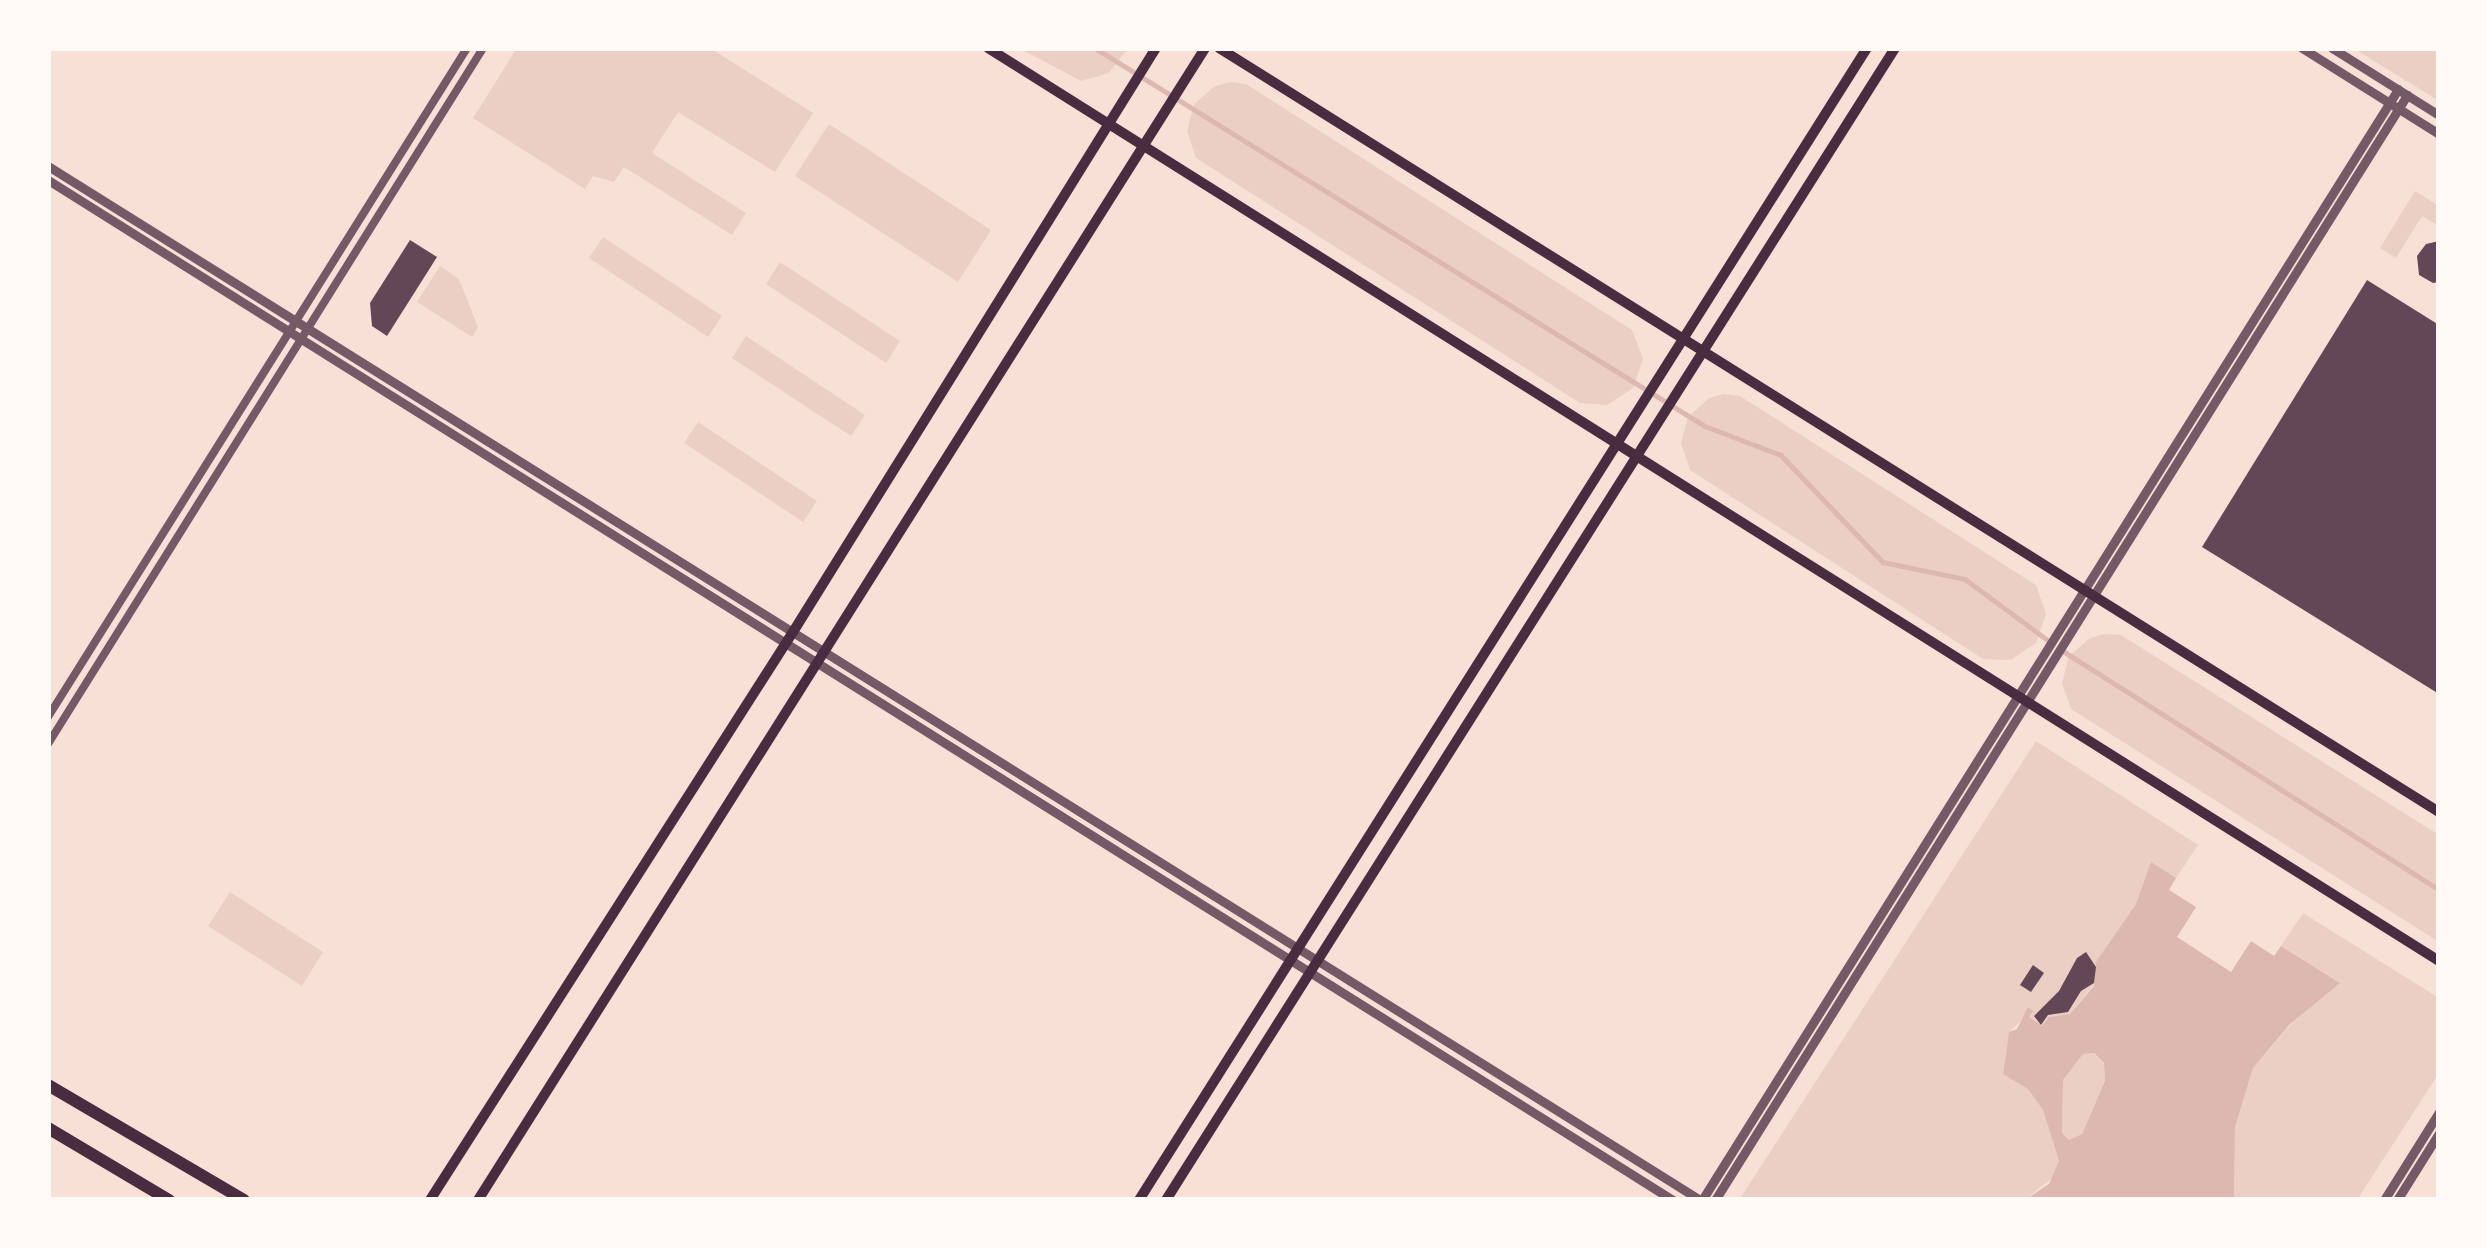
<!DOCTYPE html>
<html>
<head>
<meta charset="utf-8">
<style>
	body { margin:0 }
	#map { position:relative; width:2487px; height:1248px; overflow:hidden; background:#f7e1d7; font-family:Quicksand,sans-serif }
	div>[style] { position:absolute }
	.green>* { inset:0; background:#ebcfc5 }
	.water>* { inset:0; background:#dcb8b0 }
	.stream>* { height:4.5px; margin:-2.25px; padding:0 2.25px; transform-origin:2.25px; border-radius:2.25px; background:#dcb8b0 }
	.building>* { inset:0; background:#644757 }
	.minor>* { height:8px; margin:-4px; padding:0 4px; transform-origin:4px; border-radius:4px; background:#755966 }
	.tertiary>* { height:9px; margin:-4.5px; padding:0 4.5px; transform-origin:4.5px; border-radius:4.5px; background:#755966 }
	.secondary>* { height:10px; margin:-5px; padding:0 5px; transform-origin:5px; border-radius:5px; background:#4a2c40 }
	.primary>* { height:12px; margin:-6px; padding:0 6px; transform-origin:6px; border-radius:6px; background:#4a2c40 }
	span { translate:-50% -50%; white-space:nowrap; text-align:center; line-height:1.15; -webkit-text-stroke:10px #fffaf5; paint-order:stroke }
	.frame { position:absolute; inset:0; border:51px solid #fffaf5; pointer-events:none }
</style>
</head>
<body>
<div id="map">
	<div class="green">
		<i style="clip-path:polygon(517px 48px,710px 48px,813px 113px,775px 172px,678px 112px,652px 153px,746px 213px,732px 235px,624px 167px,614px 182px,593px 176px,585px 189px,473px 118px)"></i>
		<i style="clip-path:polygon(1019px 48px,1128px 48px,1109px 73px,1081px 81px)"></i>
		<i style="clip-path:polygon(2353px 48px,2439px 48px,2439px 101px)"></i>
		<i style="clip-path:polygon(1230px 82px,1246px 84px,1632px 330px,1643px 359px,1633px 388px,1607px 405px,1580px 403px,1196px 158px,1187px 131px,1194px 104px,1215px 86px)"></i>
		<i style="clip-path:polygon(829px 124px,991px 230px,958px 282px,795px 176px)"></i>
		<i style="clip-path:polygon(2415px 191px,2439px 206px,2439px 226px,2422px 216px,2396px 258px,2380px 248px)"></i>
		<i style="clip-path:polygon(603px 237px,722px 316px,708px 337px,589px 258px)"></i>
		<i style="clip-path:polygon(780px 262px,900px 341px,886px 363px,766px 284px)"></i>
		<i style="clip-path:polygon(440px 266px,459px 279px,478px 327px,472px 337px,417px 302px)"></i>
		<i style="clip-path:polygon(746px 336px,865px 415px,851px 436px,732px 358px)"></i>
		<i style="clip-path:polygon(1724px 394px,1740px 396px,2036px 585px,2046px 614px,2036px 643px,2011px 660px,1983px 659px,1690px 470px,1681px 443px,1688px 417px,1709px 398px)"></i>
		<i style="clip-path:polygon(698px 422px,817px 501px,803px 522px,684px 443px)"></i>
		<i style="clip-path:polygon(2105px 634px,2121px 635px,2439px 835px,2439px 942px,2071px 709px,2062px 683px,2069px 656px,2090px 638px)"></i>
		<i style="clip-path:polygon(2036px 741px,2198px 845px,2176px 878px,2151px 863px,2136px 904px,2097px 962px,2097px 981px,2070px 1014px,2042px 1026px,2027px 1015px,2009px 1032px,2003px 1073px,2028px 1089px,2043px 1110px,2059px 1161px,2057px 1174px,2025px 1200px,1739px 1200px)"></i>
		<i style="clip-path:polygon(230px 892px,323px 952px,302px 986px,208px 926px)"></i>
		<i style="clip-path:polygon(2303px 913px,2439px 998px,2439px 1073px,2357px 1200px,2234px 1200px,2235px 1127px,2253px 1068px,2290px 1025px,2339px 982px,2281px 946px)"></i>
		<i style="clip-path:polygon(2093px 1053px,2104px 1064px,2105px 1081px,2082px 1134px,2069px 1140px,2062px 1134px,2063px 1080px,2083px 1054px)"></i>
	</div>
	<div class="water">
		<i style="clip-path:polygon(evenodd,2151px 862px,2176px 878px,2169px 890px,2196px 907px,2177px 937px,2231px 972px,2251px 941px,2274px 956px,2281px 946px,2340px 983px,2289px 1025px,2253px 1068px,2235px 1127px,2234px 1200px,2025px 1200px,2049px 1184px,2059px 1161px,2043px 1110px,2028px 1089px,2003px 1074px,2009px 1032px,2017px 1029px,2028px 1007px,2033px 1011px,2029px 1017px,2042px 1026px,2049px 1017px,2070px 1014px,2094px 986px,2096px 962px,2136px 904px,2151px 862px,2094px 1053px,2104px 1063px,2105px 1081px,2082px 1134px,2069px 1140px,2062px 1133px,2063px 1080px,2083px 1054px,2094px 1053px)"></i>
	</div>
	<div class="stream">
		<i style="left:1095px;top:48px;width:718px;rotate:31.79deg"></i>
		<i style="left:1705px;top:426px;width:81px;rotate:20.9deg"></i>
		<i style="left:1781px;top:455px;width:148px;rotate:46.4deg"></i>
		<i style="left:1883px;top:562px;width:84px;rotate:11.7deg"></i>
		<i style="left:1965px;top:579px;width:104px;rotate:36.4deg"></i>
		<i style="left:2063px;top:651px;width:446px;rotate:32.4deg"></i>
	</div>
	<div class="building">
		<i style="clip-path:polygon(410px 240px,437px 257px,387px 336px,372px 326px,370px 303px)"></i>
		<i style="clip-path:polygon(2439px 241px,2439px 282px,2433px 283px,2419px 275px,2417px 256px,2426px 244px)"></i>
		<i style="clip-path:polygon(2367px 280px,2439px 325px,2439px 694px,2202px 547px)"></i>
		<i style="clip-path:polygon(2086px 952px,2096px 967px,2094px 983px,2081px 991px,2068px 1012px,2048px 1015px,2041px 1025px,2034px 1016px,2059px 991px,2077px 958px)"></i>
		<i style="clip-path:polygon(2033px 965px,2044px 973px,2031px 992px,2020px 985px)"></i>
	</div>
	<div class="minor">
		<i style="left:48px;top:717px;width:789px;rotate:-57.94deg"></i>
		<i style="left:48px;top:744px;width:821px;rotate:-57.99deg"></i>
	</div>
	<div class="tertiary">
		<i style="left:2302px;top:48px;width:162px;rotate:32.1deg"></i>
		<i style="left:2332px;top:48px;width:126px;rotate:32.1deg"></i>
		<i style="left:48px;top:166px;width:1949px;rotate:32.04deg"></i>
		<i style="left:48px;top:180px;width:1919px;rotate:32.12deg"></i>
		<i style="left:1702px;top:1200px;width:1311px;rotate:-57.93deg"></i>
		<i style="left:1715px;top:1200px;width:1304px;rotate:-57.94deg"></i>
		<i style="left:2384px;top:1200px;width:104px;rotate:-58deg"></i>
		<i style="left:2397px;top:1200px;width:79px;rotate:-57.9deg"></i>
	</div>
	<div class="secondary">
		<i style="left:988px;top:48px;width:1714px;rotate:32.18deg"></i>
		<i style="left:1219px;top:48px;width:1439px;rotate:32.06deg"></i>
		<i style="left:430px;top:1200px;width:674px;rotate:-57.42deg"></i>
		<i style="left:793px;top:632px;width:688px;rotate:-58.14deg"></i>
		<i style="left:478px;top:1200px;width:1362px;rotate:-57.74deg"></i>
		<i style="left:1139px;top:1200px;width:1363px;rotate:-57.71deg"></i>
		<i style="left:1166px;top:1200px;width:1363px;rotate:-57.67deg"></i>
	</div>
	<div class="primary">
		<i style="left:48px;top:1085px;width:227px;rotate:30.4deg"></i>
		<i style="left:48px;top:1128px;width:141px;rotate:30.8deg"></i>
	</div>
	<div class="frame"></div>
</div>
</body>
</html>
